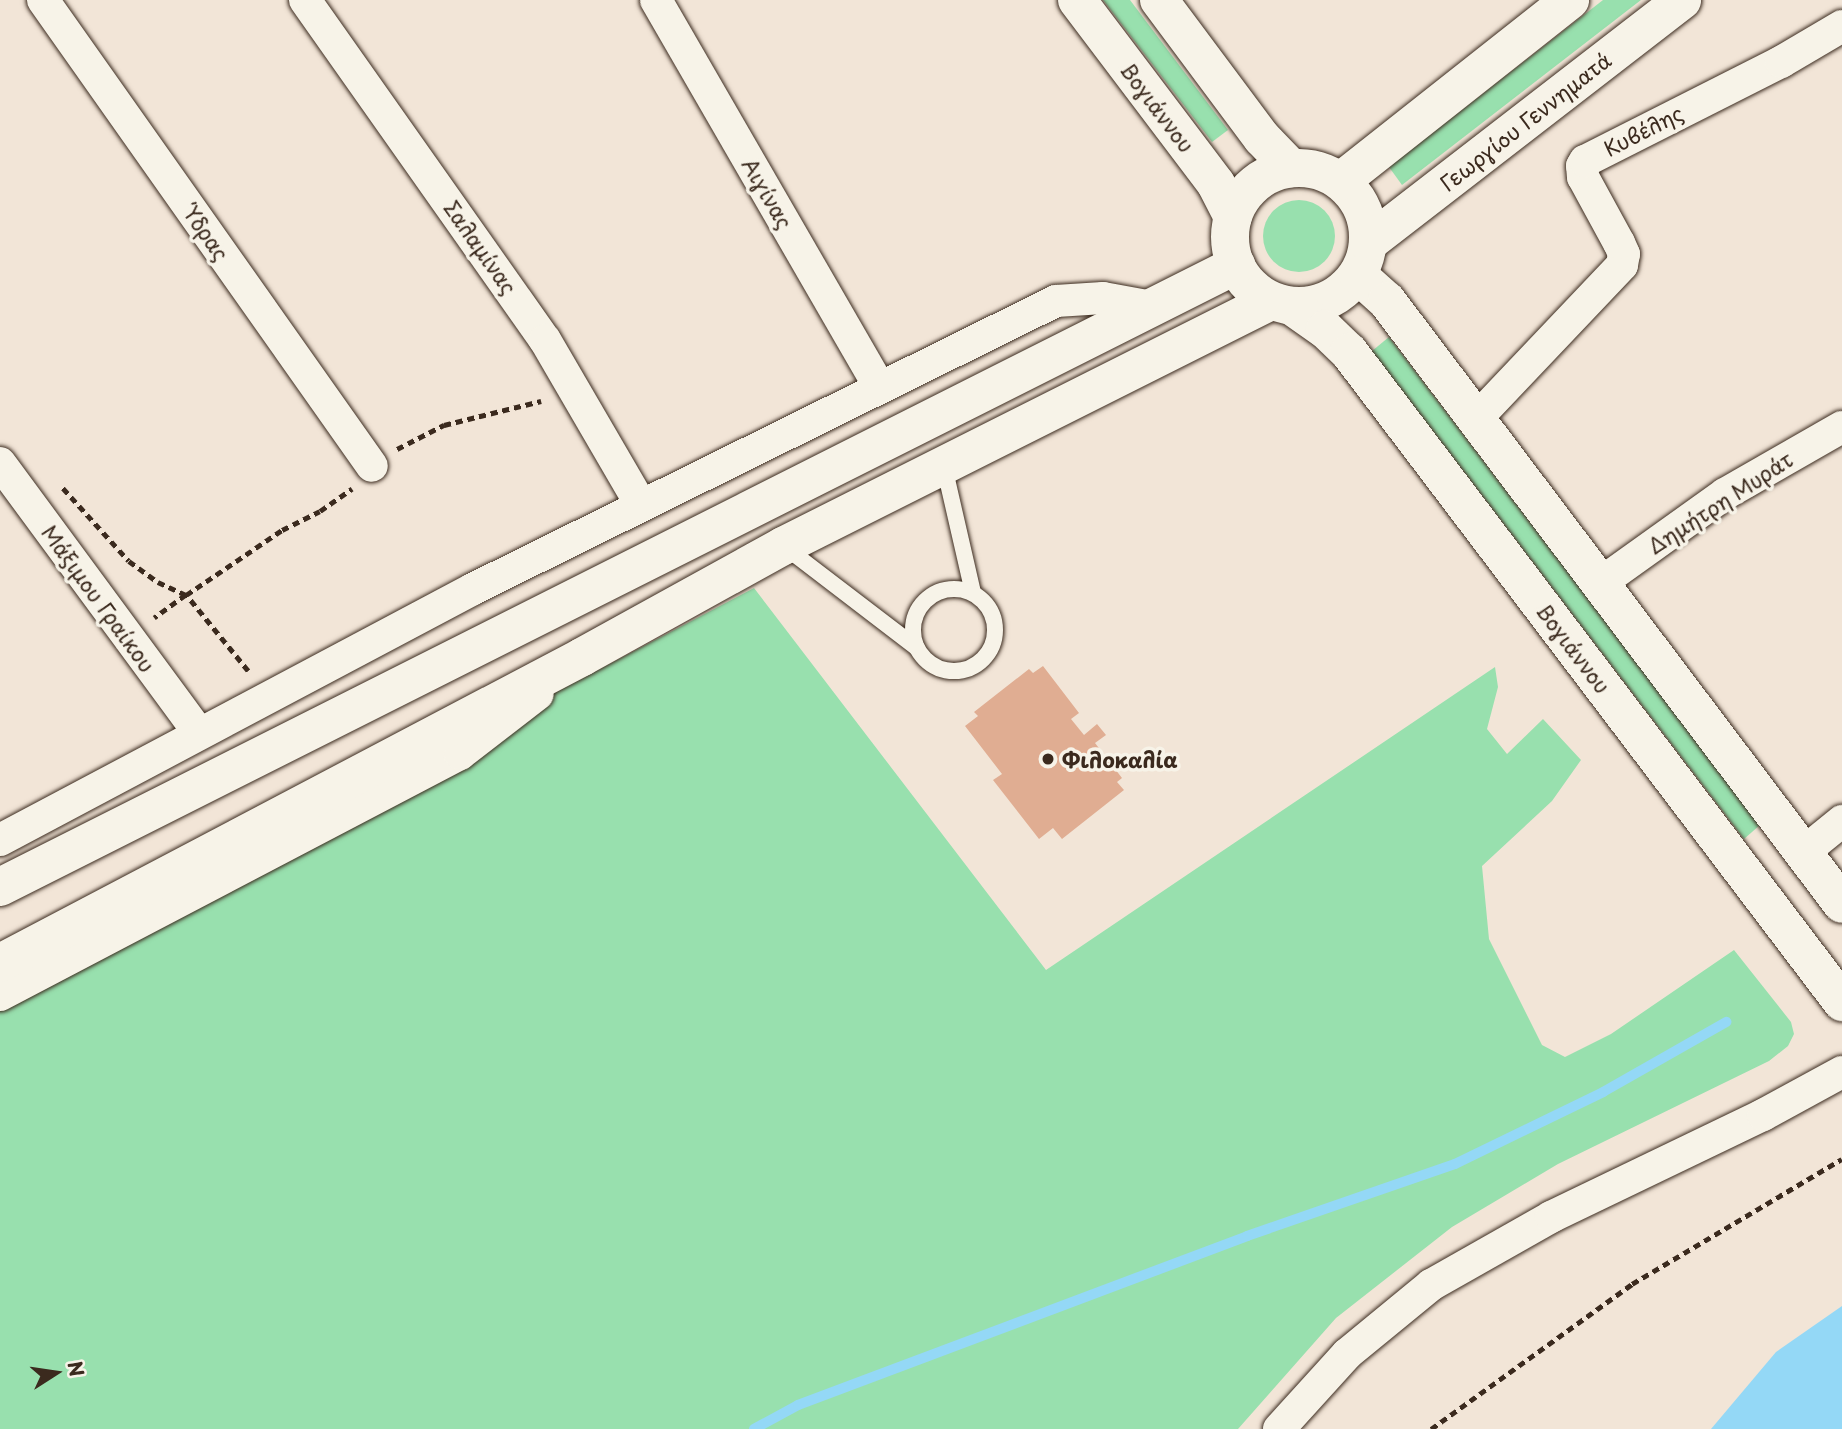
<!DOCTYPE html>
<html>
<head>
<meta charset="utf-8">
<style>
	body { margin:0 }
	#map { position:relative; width:1842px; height:1429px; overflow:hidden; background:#f2e5d7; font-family:"Playpen Sans",sans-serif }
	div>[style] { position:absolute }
	.green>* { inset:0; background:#98e0ae }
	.round { border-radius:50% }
	.water>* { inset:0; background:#94d8f6 }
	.stream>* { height:10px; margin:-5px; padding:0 5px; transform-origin:5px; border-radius:5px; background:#94d8f6 }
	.building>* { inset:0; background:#e0ad92 }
	.path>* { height:4.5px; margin-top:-2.25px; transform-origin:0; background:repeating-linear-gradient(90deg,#3b2a1e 0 7px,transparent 0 12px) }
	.roads { filter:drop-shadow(0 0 2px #3b2a1e) drop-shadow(0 0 2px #3b2a1e) }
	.service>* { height:16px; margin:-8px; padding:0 8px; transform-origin:8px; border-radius:8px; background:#f7f3e8 }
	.service>.ring { margin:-8px; padding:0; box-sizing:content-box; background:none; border:16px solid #f7f3e8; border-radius:50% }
	.minor>* { height:32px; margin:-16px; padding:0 16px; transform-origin:16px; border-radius:16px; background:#f7f3e8 }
	.tertiary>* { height:38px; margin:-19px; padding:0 19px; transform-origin:19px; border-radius:19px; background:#f7f3e8 }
	.tertiary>.ring { margin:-19px; padding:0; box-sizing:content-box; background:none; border:38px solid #f7f3e8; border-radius:50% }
	.dots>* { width:19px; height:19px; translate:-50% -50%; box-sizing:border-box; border:4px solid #f7f3e8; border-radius:50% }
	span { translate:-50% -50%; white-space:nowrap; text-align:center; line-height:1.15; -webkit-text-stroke:7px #f7f3e8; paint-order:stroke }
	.street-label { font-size:21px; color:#3b2a1e }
	.poi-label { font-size:21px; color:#3b2a1e; font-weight:700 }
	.left { translate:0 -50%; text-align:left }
	.north { position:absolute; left:21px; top:1338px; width:70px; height:70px; -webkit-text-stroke:5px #f7f3e8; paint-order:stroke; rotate:78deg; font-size:19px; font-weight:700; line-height:28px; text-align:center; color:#3b2a1e }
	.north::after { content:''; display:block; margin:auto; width:24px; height:32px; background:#3b2a1e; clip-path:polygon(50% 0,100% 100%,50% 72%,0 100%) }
</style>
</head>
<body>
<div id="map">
	<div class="green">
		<i style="clip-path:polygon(1103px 0,1130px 0,1228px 130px,1212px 142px)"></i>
		<i style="clip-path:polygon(1603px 0,1641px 0,1402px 185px,1389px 167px)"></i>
		<i class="round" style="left:1263px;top:200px;width:72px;height:72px"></i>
		<i style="clip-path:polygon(1389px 337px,1760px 825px,1744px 839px,1372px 351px)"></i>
		<i style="clip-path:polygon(754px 588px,1046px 970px,1495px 667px,1498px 687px,1487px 729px,1507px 754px,1543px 719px,1581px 760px,1552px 801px,1482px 866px,1489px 939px,1542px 1045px,1565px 1057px,1611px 1034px,1734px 950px,1791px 1022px,1794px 1034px,1788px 1046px,1769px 1061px,1558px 1164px,1452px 1227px,1336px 1318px,1238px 1429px,0 1429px,0 985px)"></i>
	</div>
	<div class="water">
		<i style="clip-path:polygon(1842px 1306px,1842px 1429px,1711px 1429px,1776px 1352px)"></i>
	</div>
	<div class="stream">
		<i style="left:754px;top:1429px;width:50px;rotate:-28.6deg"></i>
		<i style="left:798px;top:1405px;width:480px;rotate:-20.6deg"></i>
		<i style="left:1247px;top:1236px;width:220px;rotate:-19.1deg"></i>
		<i style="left:1455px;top:1164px;width:165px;rotate:-25.9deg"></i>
		<i style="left:1603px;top:1092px;width:142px;rotate:-29.6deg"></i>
	</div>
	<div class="building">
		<i style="clip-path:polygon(1043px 666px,1079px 713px,1071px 719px,1084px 735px,1097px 724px,1106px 735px,1095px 743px,1122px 778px,1117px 782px,1124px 790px,1062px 839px,1053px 828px,1039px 839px,993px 780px,1002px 774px,965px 726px,978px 716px,974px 712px,1029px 669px,1033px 673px)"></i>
	</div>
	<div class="path">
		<i style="left:397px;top:449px;width:53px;rotate:-27.1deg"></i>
		<i style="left:444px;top:425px;width:100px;rotate:-13.9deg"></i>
		<i style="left:63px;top:488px;width:98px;rotate:47.9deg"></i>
		<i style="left:129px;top:561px;width:36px;rotate:36deg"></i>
		<i style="left:158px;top:582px;width:31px;rotate:25deg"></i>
		<i style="left:186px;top:595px;width:39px;rotate:144deg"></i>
		<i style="left:248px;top:671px;width:98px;rotate:-129.2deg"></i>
		<i style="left:186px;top:595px;width:116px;rotate:-34.1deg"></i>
		<i style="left:282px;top:530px;width:42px;rotate:-26.6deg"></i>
		<i style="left:320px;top:511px;width:39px;rotate:-35deg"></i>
		<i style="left:1431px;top:1429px;width:248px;rotate:-35.8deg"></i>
		<i style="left:1632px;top:1284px;width:244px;rotate:-30.8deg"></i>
	</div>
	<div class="roads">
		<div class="service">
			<i style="left:944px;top:466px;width:130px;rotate:77.1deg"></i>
			<i style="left:785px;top:547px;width:166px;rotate:37.4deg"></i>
			<i class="ring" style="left:913px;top:589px;width:66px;height:66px"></i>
		</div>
		<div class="minor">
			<i style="left:43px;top:0;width:570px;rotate:54.78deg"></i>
			<i style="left:305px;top:0;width:416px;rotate:54.8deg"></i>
			<i style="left:545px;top:340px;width:191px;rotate:59.8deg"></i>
			<i style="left:656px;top:0;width:446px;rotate:60deg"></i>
			<i style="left:1476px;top:419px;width:212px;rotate:-46.5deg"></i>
			<i style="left:1622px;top:265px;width:11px;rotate:-80deg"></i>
			<i style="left:1624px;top:254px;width:12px;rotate:-114deg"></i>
			<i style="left:1619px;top:243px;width:75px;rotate:-118.6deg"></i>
			<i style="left:1583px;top:177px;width:11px;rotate:-95deg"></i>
			<i style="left:1582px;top:166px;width:6px;rotate:-59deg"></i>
			<i style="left:1585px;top:161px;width:220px;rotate:-26.8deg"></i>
			<i style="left:1781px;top:62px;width:71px;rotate:-30.5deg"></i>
			<i style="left:0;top:463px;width:335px;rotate:53.6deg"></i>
			<i style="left:1602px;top:582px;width:151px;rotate:-35.6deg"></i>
			<i style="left:1725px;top:494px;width:135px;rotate:-29.8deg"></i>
			<i style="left:0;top:840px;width:535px;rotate:-27.95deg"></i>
			<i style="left:473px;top:589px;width:650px;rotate:-26.29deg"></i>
			<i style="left:1056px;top:301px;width:47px;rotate:-3.7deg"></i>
			<i style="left:1103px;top:298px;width:50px;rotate:10.4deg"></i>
			<i style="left:1805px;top:851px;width:48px;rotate:-39deg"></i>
			<i style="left:0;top:995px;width:519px;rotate:-27.65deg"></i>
			<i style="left:460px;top:754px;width:98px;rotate:-37.6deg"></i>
			<i style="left:1279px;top:1429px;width:101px;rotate:-47.8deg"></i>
			<i style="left:1347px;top:1354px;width:109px;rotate:-39.4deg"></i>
			<i style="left:1431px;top:1285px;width:138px;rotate:-29.5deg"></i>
			<i style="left:1551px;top:1217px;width:235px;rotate:-25.7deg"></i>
			<i style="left:1763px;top:1115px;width:90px;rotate:-28.6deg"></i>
		</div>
		<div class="tertiary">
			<i style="left:1077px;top:0;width:231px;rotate:52.9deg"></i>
			<i style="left:1216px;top:184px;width:37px;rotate:63deg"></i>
			<i style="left:1159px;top:0;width:172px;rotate:53.3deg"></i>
			<i style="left:1262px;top:138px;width:42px;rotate:46deg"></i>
			<i class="ring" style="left:1230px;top:168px;width:100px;height:100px"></i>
			<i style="left:1341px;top:181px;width:292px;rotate:-38.3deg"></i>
			<i style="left:1368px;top:243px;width:397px;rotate:-37.7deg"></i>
			<i style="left:1358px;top:275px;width:39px;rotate:42deg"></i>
			<i style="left:1387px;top:301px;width:755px;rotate:52.96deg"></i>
			<i style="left:1293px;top:307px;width:39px;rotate:35deg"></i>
			<i style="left:1325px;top:329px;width:33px;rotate:44deg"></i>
			<i style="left:1349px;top:352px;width:816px;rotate:52.82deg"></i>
			<i style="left:0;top:887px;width:1384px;rotate:-26.71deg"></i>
			<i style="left:0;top:963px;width:658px;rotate:-27.73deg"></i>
			<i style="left:582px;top:657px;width:230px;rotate:-28.9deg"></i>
			<i style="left:783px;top:546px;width:546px;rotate:-26.66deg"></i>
		</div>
	</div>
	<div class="dots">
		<i style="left:1048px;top:759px;background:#3b2a1e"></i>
	</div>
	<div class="street-label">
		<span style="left:1158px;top:107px;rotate:53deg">Βογιάννου</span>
		<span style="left:1525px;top:121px;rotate:-38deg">Γεωργίου Γεννηματά</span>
		<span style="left:1643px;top:130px;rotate:-27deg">Κυβέλης</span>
		<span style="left:768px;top:193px;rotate:60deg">Αιγίνας</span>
		<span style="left:207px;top:233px;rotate:55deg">Ύδρας</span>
		<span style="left:481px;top:247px;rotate:55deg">Σαλαμίνας</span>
		<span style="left:1720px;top:502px;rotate:-33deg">Δημήτρη Μυράτ</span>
		<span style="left:99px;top:598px;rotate:54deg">Μάξιμου Γραίκου</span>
		<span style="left:1574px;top:648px;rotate:53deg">Βογιάννου</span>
	</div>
	<div class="poi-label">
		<span class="left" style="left:1062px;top:759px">Φιλοκαλία</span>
	</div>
	<div class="north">N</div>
</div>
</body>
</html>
